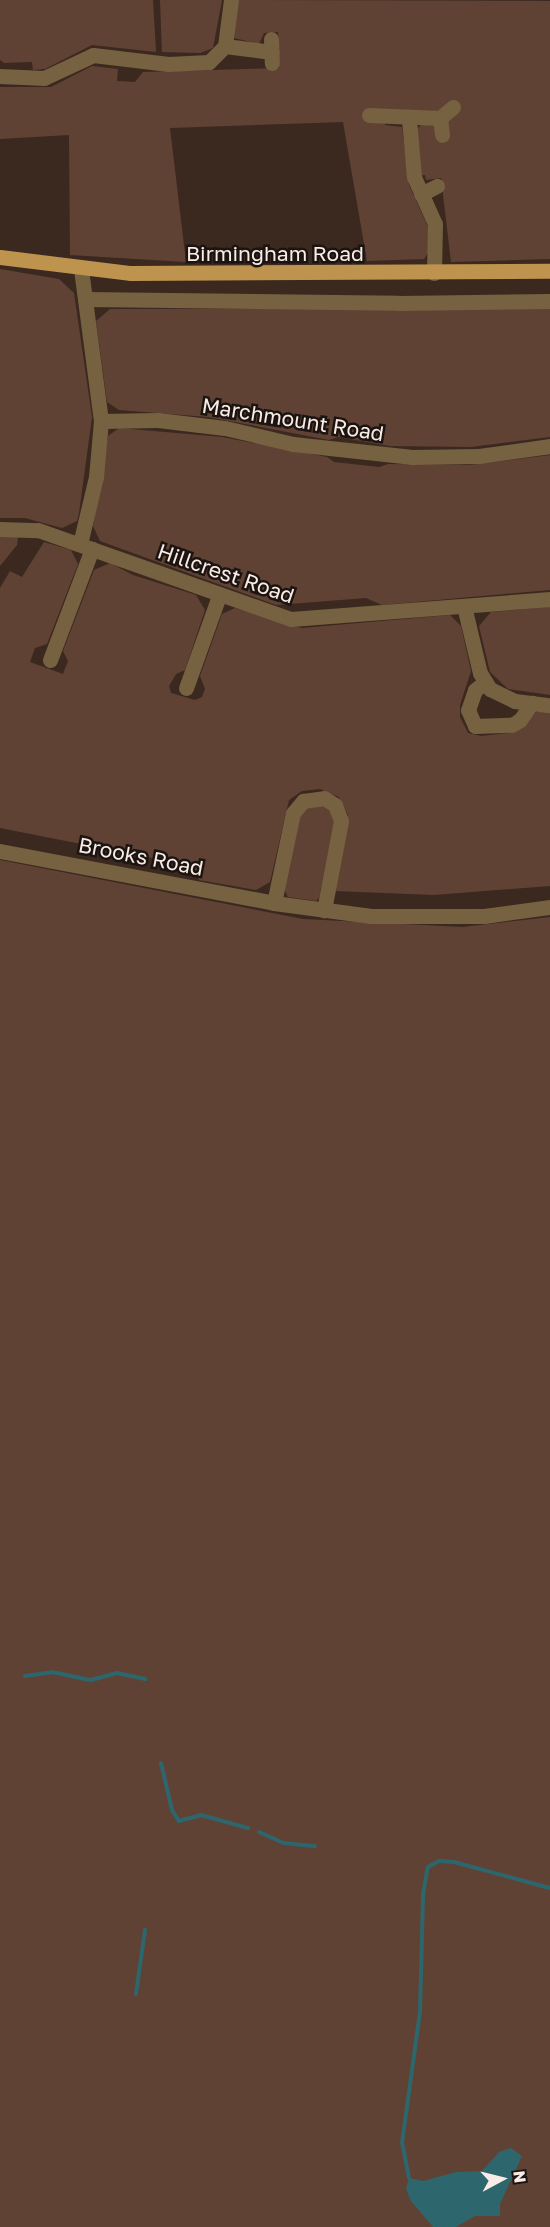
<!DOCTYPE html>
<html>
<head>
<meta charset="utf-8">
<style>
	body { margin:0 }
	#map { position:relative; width:550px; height:2227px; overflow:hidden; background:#3b2920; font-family:"Golos Text",sans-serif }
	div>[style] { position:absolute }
	.green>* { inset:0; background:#604234 }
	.water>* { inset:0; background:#2d666c }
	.stream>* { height:4px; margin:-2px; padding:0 2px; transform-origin:2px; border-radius:2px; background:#2d666c }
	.street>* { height:15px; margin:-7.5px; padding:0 7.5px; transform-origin:7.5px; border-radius:7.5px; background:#766141 }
	.primary>* { height:15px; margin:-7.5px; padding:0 7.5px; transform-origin:7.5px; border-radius:7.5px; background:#be934d }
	span { translate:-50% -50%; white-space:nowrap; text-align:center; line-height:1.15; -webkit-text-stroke:5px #1c1410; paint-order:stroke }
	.street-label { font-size:21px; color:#f9ece7 }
	.north { position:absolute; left:472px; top:2149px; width:60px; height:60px; -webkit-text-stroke:4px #1c1410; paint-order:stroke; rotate:83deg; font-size:16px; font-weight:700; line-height:24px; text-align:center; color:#f9ece7 }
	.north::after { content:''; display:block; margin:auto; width:21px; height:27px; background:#f9ece7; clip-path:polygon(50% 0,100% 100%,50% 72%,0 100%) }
</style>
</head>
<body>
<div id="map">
	<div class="green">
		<i style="clip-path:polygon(0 0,153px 0,156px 52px,92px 45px,45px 69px,33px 70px,32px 62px,4px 63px,0 60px)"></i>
		<i style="clip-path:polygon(160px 0,222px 0,213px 48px,200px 53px,162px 52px)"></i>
		<i style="clip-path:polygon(237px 0,550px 1px,550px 259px,451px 262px,441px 178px,426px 180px,425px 175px,419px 176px,416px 130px,423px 123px,384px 120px,385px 125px,402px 127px,409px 185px,428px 227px,428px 253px,424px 259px,367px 261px,343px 122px,170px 128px,186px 262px,70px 255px,69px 135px,0 139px,0 87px,51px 87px,92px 66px,118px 69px,117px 81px,135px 82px,143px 72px,279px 68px,278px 32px,264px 33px,259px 44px,234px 38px)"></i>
		<i style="clip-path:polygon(0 269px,59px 279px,74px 293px,92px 417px,79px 513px,77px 521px,62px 528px,25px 518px,0 518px)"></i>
		<i style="clip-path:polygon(550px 308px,550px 437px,471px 447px,390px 446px,338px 437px,329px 440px,208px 417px,119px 410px,107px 402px,96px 321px,110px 309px)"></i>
		<i style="clip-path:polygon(119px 428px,222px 437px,327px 457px,334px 462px,379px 467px,388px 464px,470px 465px,550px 455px,550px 590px,382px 605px,366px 598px,276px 605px,100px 541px,93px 526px,108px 436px)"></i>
		<i style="clip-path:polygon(0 537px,18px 537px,17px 545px,0 566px)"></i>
		<i style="clip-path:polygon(44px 542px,71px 550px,78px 564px,47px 644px,35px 648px,30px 662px,63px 674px,68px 661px,63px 651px,94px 570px,110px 563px,133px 575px,196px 595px,205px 610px,185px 670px,176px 674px,169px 686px,171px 693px,195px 700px,202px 697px,205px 689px,200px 676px,222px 614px,235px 608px,302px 628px,450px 615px,461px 626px,471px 671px,460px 705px,460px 717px,468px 733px,481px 736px,516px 732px,536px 712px,550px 712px,550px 886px,434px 895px,335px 891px,348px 815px,339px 797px,320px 789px,302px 791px,289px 800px,270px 882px,256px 890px,199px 880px,193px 866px,0 828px,0 588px,10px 571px,22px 577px)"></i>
		<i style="clip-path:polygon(550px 607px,550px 695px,508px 689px,490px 672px,479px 626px,491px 612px)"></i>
		<i style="clip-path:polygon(327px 805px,335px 821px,319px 898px,316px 901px,288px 897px,283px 887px,301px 807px)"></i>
		<i style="clip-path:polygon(0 860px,303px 919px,463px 927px,550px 917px,550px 2227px,0 2227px)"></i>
	</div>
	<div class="water">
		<i style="clip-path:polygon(511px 2148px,522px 2156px,500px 2204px,500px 2216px,475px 2216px,456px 2227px,433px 2227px,411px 2201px,406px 2189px,409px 2178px,423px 2181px,456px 2172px,482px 2171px,499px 2152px)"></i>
	</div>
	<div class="stream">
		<i style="left:25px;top:1676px;width:27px;rotate:-8deg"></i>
		<i style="left:52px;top:1672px;width:40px;rotate:12deg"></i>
		<i style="left:91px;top:1680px;width:27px;rotate:-15deg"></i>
		<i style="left:117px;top:1673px;width:29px;rotate:12deg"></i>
		<i style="left:161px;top:1763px;width:48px;rotate:76.8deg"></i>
		<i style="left:172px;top:1810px;width:13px;rotate:58deg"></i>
		<i style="left:179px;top:1821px;width:23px;rotate:-15deg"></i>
		<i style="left:201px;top:1815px;width:49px;rotate:15.5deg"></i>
		<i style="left:259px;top:1832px;width:27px;rotate:24deg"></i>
		<i style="left:284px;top:1843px;width:31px;rotate:6deg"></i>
		<i style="left:136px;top:1994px;width:65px;rotate:-82deg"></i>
		<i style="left:409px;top:2178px;width:36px;rotate:-101deg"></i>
		<i style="left:402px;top:2143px;width:133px;rotate:-82.2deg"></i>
		<i style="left:420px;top:2011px;width:117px;rotate:-88.5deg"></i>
		<i style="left:423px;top:1894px;width:27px;rotate:-80deg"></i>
		<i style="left:428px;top:1867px;width:13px;rotate:-29deg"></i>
		<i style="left:439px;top:1861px;width:15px;rotate:4deg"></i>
		<i style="left:454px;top:1862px;width:99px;rotate:15.2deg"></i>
	</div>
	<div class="street">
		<i style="left:271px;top:39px;width:24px;rotate:88deg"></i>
		<i style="left:225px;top:46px;width:47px;rotate:7.3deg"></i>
		<i style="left:0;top:76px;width:44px;rotate:2.6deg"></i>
		<i style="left:44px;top:78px;width:54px;rotate:-25.1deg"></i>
		<i style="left:93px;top:55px;width:76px;rotate:6.8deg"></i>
		<i style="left:168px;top:64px;width:41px;rotate:-2.8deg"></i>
		<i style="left:209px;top:62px;width:23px;rotate:-45deg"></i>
		<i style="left:225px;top:46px;width:46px;rotate:-82.6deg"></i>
		<i style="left:369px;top:115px;width:71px;rotate:2.4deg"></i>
		<i style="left:440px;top:118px;width:17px;rotate:-40deg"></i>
		<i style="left:440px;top:118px;width:17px;rotate:83deg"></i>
		<i style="left:409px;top:119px;width:58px;rotate:85.1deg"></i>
		<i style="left:414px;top:177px;width:51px;rotate:65.9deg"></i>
		<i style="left:435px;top:224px;width:49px;rotate:91.2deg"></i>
		<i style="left:421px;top:194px;width:18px;rotate:-27deg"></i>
		<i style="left:85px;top:299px;width:313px;rotate:0.7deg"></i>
		<i style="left:398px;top:303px;width:152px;rotate:-0.8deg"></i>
		<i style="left:101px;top:421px;width:57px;rotate:-1deg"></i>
		<i style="left:158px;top:420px;width:67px;rotate:6.8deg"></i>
		<i style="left:225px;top:428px;width:70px;rotate:13.2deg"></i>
		<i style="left:293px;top:444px;width:120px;rotate:6.2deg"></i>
		<i style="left:412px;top:457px;width:67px;rotate:-0.9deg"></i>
		<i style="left:479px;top:456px;width:72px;rotate:-8deg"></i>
		<i style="left:0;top:529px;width:38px;rotate:2deg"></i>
		<i style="left:38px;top:530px;width:268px;rotate:19.4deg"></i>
		<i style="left:291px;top:619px;width:260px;rotate:-4.4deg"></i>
		<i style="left:80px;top:544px;width:69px;rotate:-76.6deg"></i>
		<i style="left:96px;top:477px;width:56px;rotate:-84.9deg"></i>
		<i style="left:101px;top:421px;width:152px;rotate:-97.5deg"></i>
		<i style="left:464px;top:606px;width:69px;rotate:76.6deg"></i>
		<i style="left:480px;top:673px;width:19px;rotate:58deg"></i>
		<i style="left:490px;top:689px;width:28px;rotate:26deg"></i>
		<i style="left:515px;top:701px;width:35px;rotate:7deg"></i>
		<i style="left:50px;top:660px;width:119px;rotate:-69.3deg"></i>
		<i style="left:485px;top:682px;width:13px;rotate:141deg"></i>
		<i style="left:475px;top:690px;width:21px;rotate:109deg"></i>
		<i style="left:468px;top:710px;width:17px;rotate:66deg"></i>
		<i style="left:475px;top:726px;width:37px;rotate:-2deg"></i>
		<i style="left:512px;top:725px;width:9px;rotate:-32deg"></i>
		<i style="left:520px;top:720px;width:21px;rotate:-55deg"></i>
		<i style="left:186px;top:688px;width:98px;rotate:-70.3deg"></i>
		<i style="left:0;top:851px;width:279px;rotate:10.7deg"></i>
		<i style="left:274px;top:903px;width:98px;rotate:7.6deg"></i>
		<i style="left:371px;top:916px;width:113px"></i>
		<i style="left:484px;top:916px;width:67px;rotate:-7.8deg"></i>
		<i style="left:274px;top:903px;width:92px;rotate:-78.1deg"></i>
		<i style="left:293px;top:813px;width:16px;rotate:-50deg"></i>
		<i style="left:303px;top:801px;width:21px;rotate:-8deg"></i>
		<i style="left:324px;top:798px;width:13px;rotate:32deg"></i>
		<i style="left:335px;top:805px;width:17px;rotate:69deg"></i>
		<i style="left:341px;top:821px;width:91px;rotate:100.8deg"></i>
	</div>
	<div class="primary">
		<i style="left:0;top:257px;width:132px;rotate:7deg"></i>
		<i style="left:131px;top:273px;width:419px;rotate:-0.3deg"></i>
	</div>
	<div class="street-label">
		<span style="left:275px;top:253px">Birmingham Road</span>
		<span style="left:293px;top:419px;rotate:9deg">Marchmount Road</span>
		<span style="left:226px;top:573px;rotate:19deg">Hillcrest Road</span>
		<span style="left:141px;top:856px;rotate:11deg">Brooks Road</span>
	</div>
	<div class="north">N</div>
</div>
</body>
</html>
